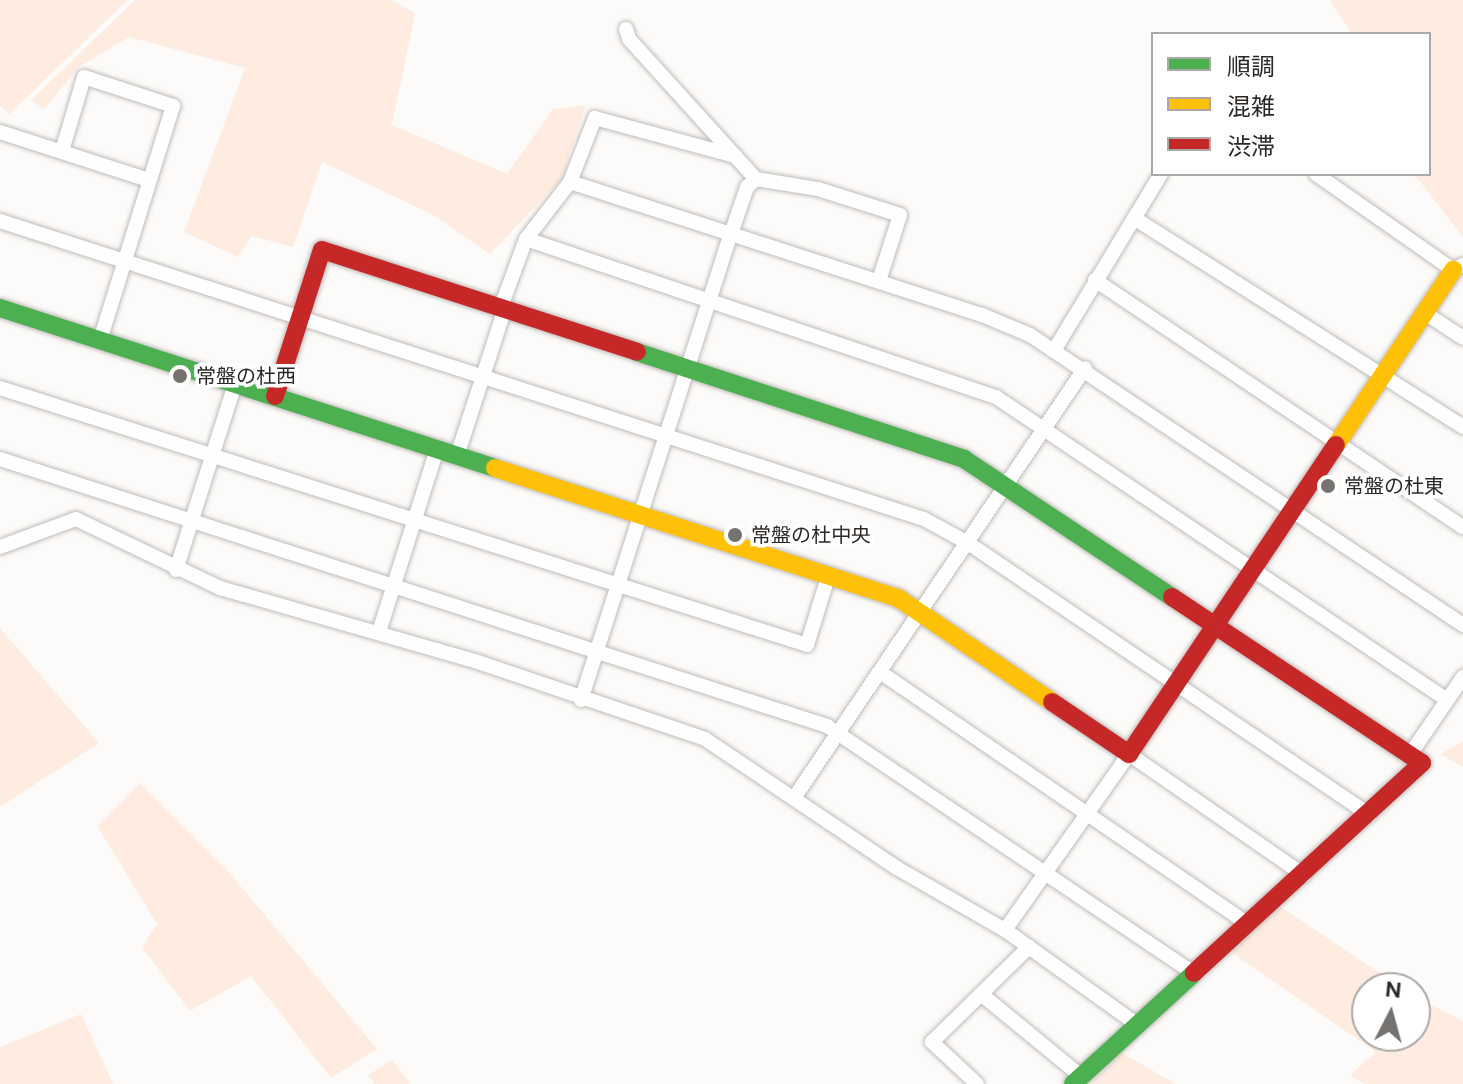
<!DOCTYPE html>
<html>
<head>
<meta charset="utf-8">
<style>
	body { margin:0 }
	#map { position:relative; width:1463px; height:1084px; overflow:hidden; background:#fdfbf9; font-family:"DM Sans","Noto Sans JP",sans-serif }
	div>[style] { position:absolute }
	.green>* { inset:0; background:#feece0 }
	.roads { filter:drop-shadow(0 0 2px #bfbcba) drop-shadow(0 0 2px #bfbcba) }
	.street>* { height:14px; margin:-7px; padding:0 7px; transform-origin:7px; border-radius:7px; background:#fffefe }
	.fast>* { height:18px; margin:-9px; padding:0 9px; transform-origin:9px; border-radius:9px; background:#4caf50 }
	.slow>* { height:18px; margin:-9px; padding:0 9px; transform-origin:9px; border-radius:9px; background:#ffc107 }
	.jam>* { height:18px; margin:-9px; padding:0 9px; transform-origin:9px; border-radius:9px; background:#c62828 }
	.dots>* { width:22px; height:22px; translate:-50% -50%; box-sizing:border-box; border:4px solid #fff; border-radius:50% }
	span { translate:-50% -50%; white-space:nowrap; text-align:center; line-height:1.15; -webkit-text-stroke:7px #fff; paint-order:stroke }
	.poi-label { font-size:20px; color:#2c2825 }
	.left { translate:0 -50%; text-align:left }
	.legend { position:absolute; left:1151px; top:32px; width:280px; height:144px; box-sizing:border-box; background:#fff; border:2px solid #aba9a8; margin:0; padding:10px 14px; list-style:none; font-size:24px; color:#2c2825 }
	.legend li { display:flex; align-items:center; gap:16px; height:40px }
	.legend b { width:40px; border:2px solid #aba9a8 }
	.north { position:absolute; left:1351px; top:972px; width:80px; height:80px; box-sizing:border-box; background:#fff; border:2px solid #aba9a8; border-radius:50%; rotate:6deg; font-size:22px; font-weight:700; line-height:32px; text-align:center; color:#2c2825 }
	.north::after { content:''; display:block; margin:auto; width:28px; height:36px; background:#75726f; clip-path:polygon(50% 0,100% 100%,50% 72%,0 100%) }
</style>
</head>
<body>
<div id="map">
	<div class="green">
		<i style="clip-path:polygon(0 0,127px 0,10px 114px,0 106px)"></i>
		<i style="clip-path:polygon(135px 0,392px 0,415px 13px,392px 125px,507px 174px,553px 109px,586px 105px,562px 178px,490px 254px,433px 215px,322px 162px,293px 247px,252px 236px,238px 257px,184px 232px,245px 68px,129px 37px,79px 67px,44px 109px,31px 100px)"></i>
		<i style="clip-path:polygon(1330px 0,1463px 0,1463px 237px,1414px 174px,1429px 174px,1429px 34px,1352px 34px)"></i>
		<i style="clip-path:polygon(0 628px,99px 743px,0 807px)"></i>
		<i style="clip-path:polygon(1463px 741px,1463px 767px,1440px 754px,1441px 754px)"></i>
		<i style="clip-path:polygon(140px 783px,228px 871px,377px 1049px,331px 1078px,251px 976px,190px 1011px,142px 947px,157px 924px,97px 826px)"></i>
		<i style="clip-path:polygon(1278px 905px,1402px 988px,1367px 988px,1367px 1036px,1415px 1036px,1415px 997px,1463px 1021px,1463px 1084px,1364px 1084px,1350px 1075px,1376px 1052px,1232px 953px)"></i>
		<i style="clip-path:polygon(81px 1014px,113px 1084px,0 1084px,0 1047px)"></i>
		<i style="clip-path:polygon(1122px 1053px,1176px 1084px,1090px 1084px)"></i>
		<i style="clip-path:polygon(392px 1060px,411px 1084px,375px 1084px,368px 1075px)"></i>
	</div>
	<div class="roads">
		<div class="street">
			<i style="left:626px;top:29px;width:10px;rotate:73deg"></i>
			<i style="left:629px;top:39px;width:189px;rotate:47.8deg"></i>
			<i style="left:756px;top:179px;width:63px;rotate:9.2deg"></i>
			<i style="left:818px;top:189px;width:86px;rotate:17.6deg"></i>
			<i style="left:900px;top:215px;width:69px;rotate:107.7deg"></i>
			<i style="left:0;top:132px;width:157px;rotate:17.9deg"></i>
			<i style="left:62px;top:151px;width:77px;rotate:-73.4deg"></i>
			<i style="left:84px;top:77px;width:94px;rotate:18deg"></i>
			<i style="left:173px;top:106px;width:245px;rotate:107.3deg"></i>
			<i style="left:1316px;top:174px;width:167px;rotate:35deg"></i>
			<i style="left:1453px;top:270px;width:11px;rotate:-27deg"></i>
			<i style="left:570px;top:182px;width:433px;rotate:17.9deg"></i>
			<i style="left:982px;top:315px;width:52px;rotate:22.6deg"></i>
			<i style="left:1030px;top:335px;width:521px;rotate:33.81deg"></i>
			<i style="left:1134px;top:218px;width:390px;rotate:32.4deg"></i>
			<i style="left:0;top:221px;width:971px;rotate:17.88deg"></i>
			<i style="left:924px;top:519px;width:50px;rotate:28.6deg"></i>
			<i style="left:968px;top:543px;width:485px;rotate:34.1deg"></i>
			<i style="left:526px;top:239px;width:496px;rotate:18.6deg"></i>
			<i style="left:996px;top:397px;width:543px;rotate:33.89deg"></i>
			<i style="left:1095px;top:280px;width:443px;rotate:33.9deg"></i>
			<i style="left:501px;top:307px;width:72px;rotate:-69.8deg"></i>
			<i style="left:526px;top:239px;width:72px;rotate:-52.3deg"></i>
			<i style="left:570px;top:182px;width:69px;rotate:-68.7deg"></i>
			<i style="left:595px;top:118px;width:145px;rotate:15.2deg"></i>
			<i style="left:1425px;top:313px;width:45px;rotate:33.3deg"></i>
			<i style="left:1055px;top:349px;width:205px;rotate:-58.8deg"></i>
			<i style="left:0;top:388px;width:847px;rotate:17.66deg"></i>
			<i style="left:807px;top:645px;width:74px;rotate:-72.8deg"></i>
			<i style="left:457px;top:456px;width:156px;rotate:-72deg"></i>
			<i style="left:0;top:459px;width:869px;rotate:17.89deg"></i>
			<i style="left:827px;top:726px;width:442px;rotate:34deg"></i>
			<i style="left:0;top:547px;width:81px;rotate:-20.2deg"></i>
			<i style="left:76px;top:519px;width:160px;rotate:25.6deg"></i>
			<i style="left:220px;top:588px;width:265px;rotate:16deg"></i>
			<i style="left:475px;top:661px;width:243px;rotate:18.7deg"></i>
			<i style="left:705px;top:739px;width:231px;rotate:33.9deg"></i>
			<i style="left:897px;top:868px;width:125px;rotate:29.9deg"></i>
			<i style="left:1005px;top:930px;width:160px;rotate:35.6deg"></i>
			<i style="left:176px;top:570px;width:195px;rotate:-72.4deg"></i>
			<i style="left:379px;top:632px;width:192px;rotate:-72.4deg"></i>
			<i style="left:880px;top:672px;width:446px;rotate:34.4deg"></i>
			<i style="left:581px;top:700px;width:490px;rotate:-72.2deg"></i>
			<i style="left:731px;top:234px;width:50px;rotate:-71.2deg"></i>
			<i style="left:747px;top:187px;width:12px;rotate:-42deg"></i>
			<i style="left:1409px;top:756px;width:96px;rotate:-55.6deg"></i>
			<i style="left:794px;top:798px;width:519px;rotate:-55.91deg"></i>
			<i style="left:1005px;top:930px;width:215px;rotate:-54.8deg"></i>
			<i style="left:1129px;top:754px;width:213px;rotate:34.7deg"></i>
			<i style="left:981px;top:994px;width:129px;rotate:39.4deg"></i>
			<i style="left:977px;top:1084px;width:62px;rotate:-137deg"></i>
			<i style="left:932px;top:1042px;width:136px;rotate:-44.4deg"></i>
		</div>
		<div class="fast">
			<i style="left:0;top:308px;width:520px;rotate:17.91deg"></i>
			<i style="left:637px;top:352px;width:344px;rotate:18.1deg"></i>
			<i style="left:964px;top:459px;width:250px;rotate:33.6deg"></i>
			<i style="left:1073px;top:1084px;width:164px;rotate:-42.5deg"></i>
		</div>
		<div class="slow">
			<i style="left:1336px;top:445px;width:211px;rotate:-56.2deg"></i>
			<i style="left:495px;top:468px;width:423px;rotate:17.9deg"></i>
			<i style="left:898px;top:598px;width:186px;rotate:34deg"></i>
		</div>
		<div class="jam">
			<i style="left:275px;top:396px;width:153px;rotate:-72.2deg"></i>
			<i style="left:322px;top:250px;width:331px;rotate:17.9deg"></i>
			<i style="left:1172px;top:597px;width:300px;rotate:33.6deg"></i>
			<i style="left:1422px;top:763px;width:310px;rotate:137.4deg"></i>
			<i style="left:1052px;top:702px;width:93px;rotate:34deg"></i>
			<i style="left:1129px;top:754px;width:372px;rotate:-56.2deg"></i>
		</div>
	</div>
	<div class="dots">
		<i style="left:180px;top:376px;background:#75726f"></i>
		<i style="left:1328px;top:486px;background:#75726f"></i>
		<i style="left:735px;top:535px;background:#75726f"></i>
	</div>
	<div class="poi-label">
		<span class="left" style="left:196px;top:376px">常盤の杜西</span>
		<span class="left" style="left:1344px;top:486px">常盤の杜東</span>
		<span class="left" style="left:751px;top:535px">常盤の杜中央</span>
	</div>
	<ul class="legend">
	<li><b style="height:10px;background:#4caf50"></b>順調</li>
	<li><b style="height:10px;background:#ffc107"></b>混雑</li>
	<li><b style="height:10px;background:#c62828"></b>渋滞</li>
	</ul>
	<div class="north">N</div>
</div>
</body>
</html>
